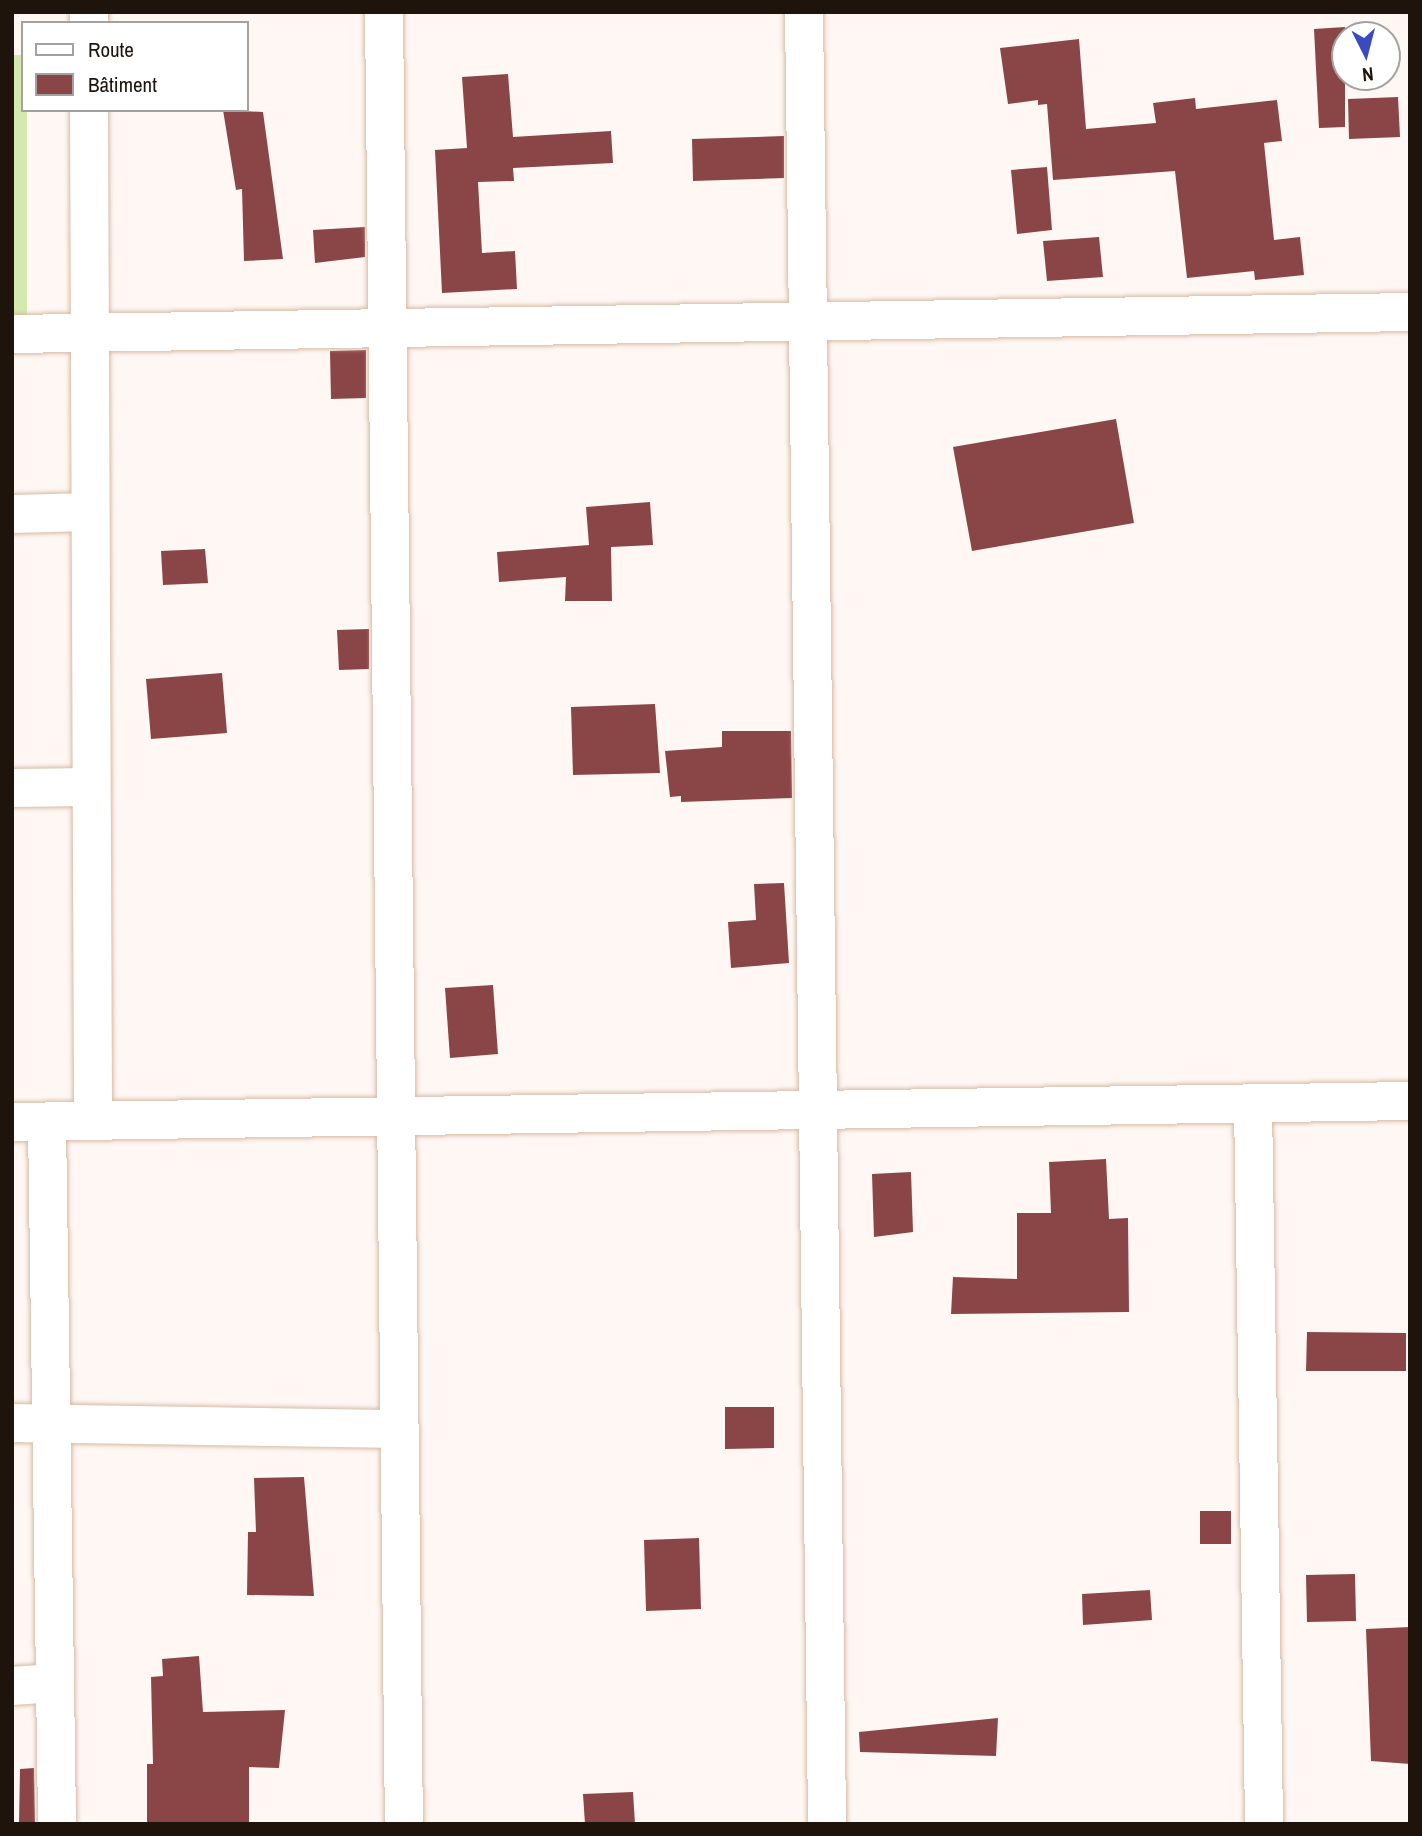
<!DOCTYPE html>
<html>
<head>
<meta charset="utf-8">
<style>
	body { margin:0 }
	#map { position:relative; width:1422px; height:1836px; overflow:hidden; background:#fef7f3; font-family:"Archivo Narrow",sans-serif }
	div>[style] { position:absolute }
	.green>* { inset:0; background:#d4e9ae }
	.building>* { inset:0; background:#8a4546 }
	.roads { filter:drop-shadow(0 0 2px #d7baa4) drop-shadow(0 0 2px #d7baa4) }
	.minor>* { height:38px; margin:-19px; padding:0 19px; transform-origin:19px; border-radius:19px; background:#fff }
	span { translate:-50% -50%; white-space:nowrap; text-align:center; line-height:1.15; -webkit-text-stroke:7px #fff; paint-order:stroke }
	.frame { position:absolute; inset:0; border:14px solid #1e140c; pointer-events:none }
	.legend { position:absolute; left:21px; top:21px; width:228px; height:91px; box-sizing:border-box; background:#fff; border:2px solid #a5a19e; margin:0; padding:9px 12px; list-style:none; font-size:21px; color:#1e140c }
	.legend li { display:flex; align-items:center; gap:14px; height:35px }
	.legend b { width:35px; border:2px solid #a5a19e }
	.north { position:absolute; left:1331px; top:21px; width:70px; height:70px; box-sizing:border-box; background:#fff; border:2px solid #a5a19e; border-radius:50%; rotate:174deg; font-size:19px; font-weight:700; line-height:28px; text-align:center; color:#1e140c }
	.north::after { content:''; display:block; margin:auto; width:24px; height:32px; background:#384cbe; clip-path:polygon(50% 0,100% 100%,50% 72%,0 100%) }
</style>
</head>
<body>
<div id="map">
	<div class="green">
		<i style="clip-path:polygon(12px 55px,23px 55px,23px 110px,27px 110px,27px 323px,12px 323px)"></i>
	</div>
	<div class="building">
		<i style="clip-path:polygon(1345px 27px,1345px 127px,1319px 128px,1314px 29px)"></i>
		<i style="clip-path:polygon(1079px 39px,1086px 129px,1156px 123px,1153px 103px,1195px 98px,1196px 109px,1277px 100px,1282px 141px,1264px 143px,1274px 240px,1300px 237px,1304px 275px,1255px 280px,1254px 271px,1187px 278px,1175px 171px,1053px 180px,1047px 104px,1038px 105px,1038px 100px,1008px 104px,1000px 48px)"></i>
		<i style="clip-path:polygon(508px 74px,513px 137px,611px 131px,613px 163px,513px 168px,514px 181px,478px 182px,482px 253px,515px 251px,517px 289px,442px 293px,435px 150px,467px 148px,462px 77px)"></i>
		<i style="clip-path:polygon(1398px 97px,1400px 137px,1349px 139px,1348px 99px)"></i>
		<i style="clip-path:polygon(223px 110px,263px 112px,283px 259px,244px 261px,242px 189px,236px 190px)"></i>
		<i style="clip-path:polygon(784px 136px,784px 178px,693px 181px,692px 139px)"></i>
		<i style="clip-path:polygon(1047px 167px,1052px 230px,1017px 234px,1011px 170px)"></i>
		<i style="clip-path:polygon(365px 227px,365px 257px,315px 263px,313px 230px)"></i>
		<i style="clip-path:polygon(1099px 237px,1103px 277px,1047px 281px,1043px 241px)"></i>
		<i style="clip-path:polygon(366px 350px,366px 398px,331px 399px,330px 351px)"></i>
		<i style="clip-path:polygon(1116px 419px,1134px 523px,972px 551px,953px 447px)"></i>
		<i style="clip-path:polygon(650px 502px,653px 545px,611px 547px,612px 601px,565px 601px,566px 577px,499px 582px,497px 552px,589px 545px,586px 507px)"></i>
		<i style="clip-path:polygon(205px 549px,208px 583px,163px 585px,161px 551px)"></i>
		<i style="clip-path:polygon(369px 629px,369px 669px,339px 670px,337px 630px)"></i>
		<i style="clip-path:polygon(222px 673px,227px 733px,151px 739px,146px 679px)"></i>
		<i style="clip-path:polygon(655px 704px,660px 773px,573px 775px,571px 707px)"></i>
		<i style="clip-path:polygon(722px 731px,791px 731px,792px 798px,681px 802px,681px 796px,670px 797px,665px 751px,722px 747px)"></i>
		<i style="clip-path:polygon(784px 883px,789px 963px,731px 968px,728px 922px,756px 920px,754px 884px)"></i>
		<i style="clip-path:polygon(493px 985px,498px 1054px,450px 1058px,445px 988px)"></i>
		<i style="clip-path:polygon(1106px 1159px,1109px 1219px,1128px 1218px,1129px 1312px,951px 1314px,953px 1277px,1017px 1279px,1017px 1213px,1051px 1213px,1049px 1162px)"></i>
		<i style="clip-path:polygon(911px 1172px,913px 1232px,874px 1237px,872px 1174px)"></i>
		<i style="clip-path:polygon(1307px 1332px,1406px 1333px,1406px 1371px,1306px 1371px)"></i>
		<i style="clip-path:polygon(725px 1407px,774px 1407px,774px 1448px,725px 1449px)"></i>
		<i style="clip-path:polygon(304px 1477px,314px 1596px,247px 1595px,248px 1532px,256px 1532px,254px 1478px)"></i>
		<i style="clip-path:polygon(1200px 1511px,1231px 1511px,1231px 1544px,1200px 1544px)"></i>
		<i style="clip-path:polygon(699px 1538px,701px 1609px,646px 1611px,644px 1540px)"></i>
		<i style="clip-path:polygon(1355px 1574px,1356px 1621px,1307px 1622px,1306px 1575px)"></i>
		<i style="clip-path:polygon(1150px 1590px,1152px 1620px,1083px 1625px,1082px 1594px)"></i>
		<i style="clip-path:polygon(1410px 1627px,1410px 1764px,1371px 1761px,1366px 1629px)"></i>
		<i style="clip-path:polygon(199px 1656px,203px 1712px,285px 1710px,279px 1768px,249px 1767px,249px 1824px,147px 1824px,147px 1764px,153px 1764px,151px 1677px,163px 1676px,162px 1659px)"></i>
		<i style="clip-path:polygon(998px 1718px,996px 1756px,860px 1752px,859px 1732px)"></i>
		<i style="clip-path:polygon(34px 1768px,35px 1824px,19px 1824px,20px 1769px)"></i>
		<i style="clip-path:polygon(633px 1792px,635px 1824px,585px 1824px,583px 1794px)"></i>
	</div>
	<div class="roads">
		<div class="minor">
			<i style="left:89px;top:12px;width:11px;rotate:90deg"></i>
			<i style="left:384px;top:12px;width:1812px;rotate:89.37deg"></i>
			<i style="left:804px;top:12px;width:1812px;rotate:89.27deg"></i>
			<i style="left:89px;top:110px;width:1011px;rotate:89.77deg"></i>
			<i style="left:12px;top:334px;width:1398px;rotate:-0.9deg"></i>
			<i style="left:12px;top:514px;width:78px;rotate:-1.5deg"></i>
			<i style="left:12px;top:788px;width:79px;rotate:-0.7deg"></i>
			<i style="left:1253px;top:1104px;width:720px;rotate:89.12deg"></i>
			<i style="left:12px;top:1122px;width:1398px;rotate:-0.86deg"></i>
			<i style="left:47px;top:1122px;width:702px;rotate:89.18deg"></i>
			<i style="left:12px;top:1423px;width:387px;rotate:0.9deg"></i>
			<i style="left:12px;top:1686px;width:43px;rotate:-4deg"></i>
		</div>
	</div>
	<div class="frame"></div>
	<ul class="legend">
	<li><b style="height:9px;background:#fff"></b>Route</li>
	<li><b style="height:19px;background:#8a4546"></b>Bâtiment</li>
	</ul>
	<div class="north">N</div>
</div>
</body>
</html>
